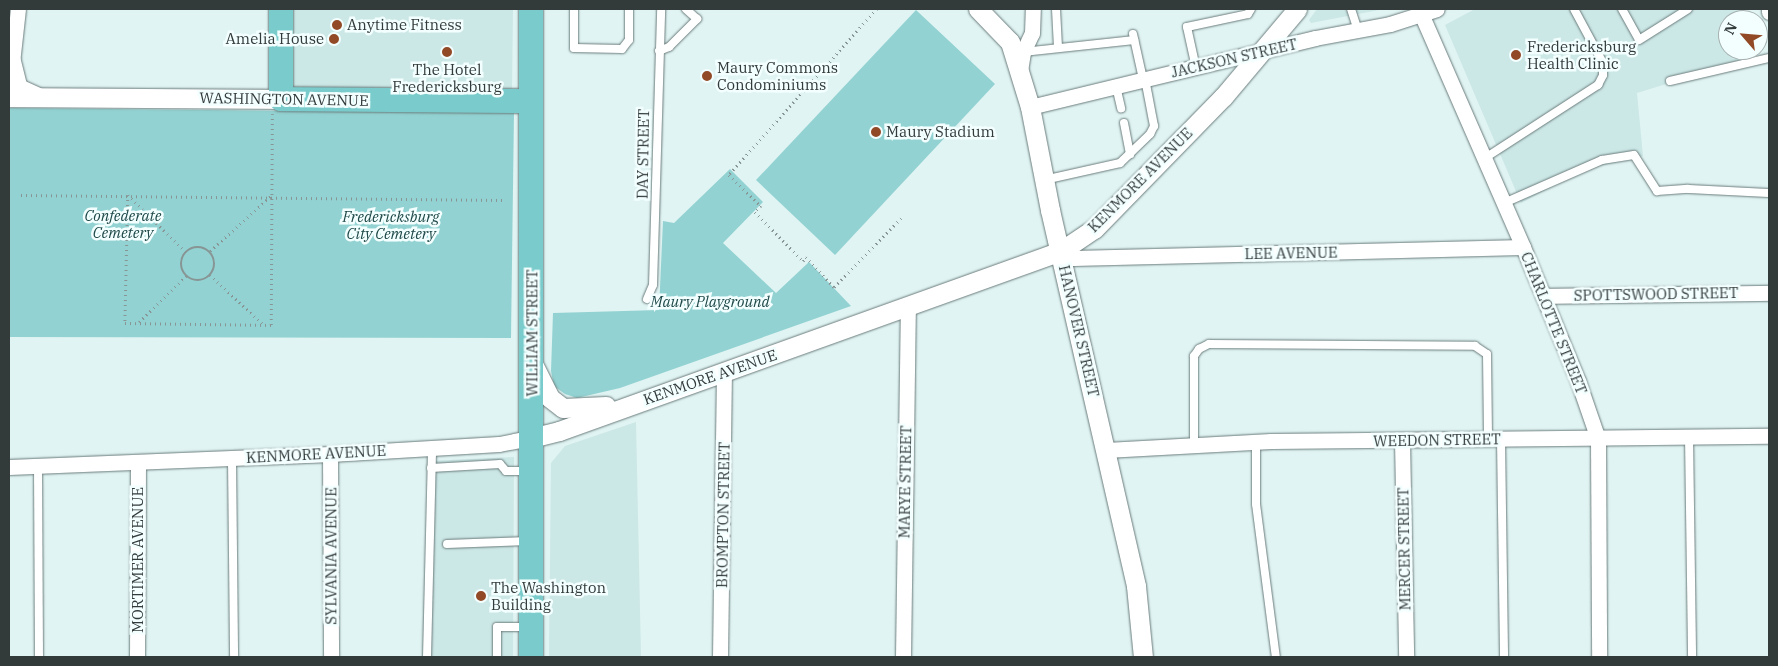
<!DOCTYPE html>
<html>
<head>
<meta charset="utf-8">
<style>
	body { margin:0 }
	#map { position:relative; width:1778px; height:666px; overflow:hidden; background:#e0f4f3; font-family:"IBM Plex Serif",serif }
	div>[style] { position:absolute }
	.built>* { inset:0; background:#cbe7e6 }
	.green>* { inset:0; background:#93d2d2 }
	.path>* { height:2.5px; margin-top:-1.25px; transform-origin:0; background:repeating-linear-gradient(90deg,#889595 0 1px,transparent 0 5px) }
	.path>.ring { margin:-1.25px; padding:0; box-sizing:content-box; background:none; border:2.5px solid #889595; border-radius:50% }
	.roads { filter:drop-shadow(0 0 1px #6a7b7b) drop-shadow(0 0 1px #6a7b7b) }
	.service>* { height:8px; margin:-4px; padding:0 4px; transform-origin:4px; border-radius:4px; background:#fff }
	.minor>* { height:15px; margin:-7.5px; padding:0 7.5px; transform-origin:7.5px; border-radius:7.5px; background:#fff }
	.tertiary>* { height:19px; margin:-9.5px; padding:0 9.5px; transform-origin:9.5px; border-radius:9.5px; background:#fff }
	.primary>* { height:24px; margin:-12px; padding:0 12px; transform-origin:12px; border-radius:12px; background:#7acbcb }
	.dots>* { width:14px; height:14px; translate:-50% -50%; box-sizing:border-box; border:2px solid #f3ffff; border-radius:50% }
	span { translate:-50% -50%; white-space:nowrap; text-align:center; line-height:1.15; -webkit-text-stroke:5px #f3ffff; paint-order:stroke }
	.poi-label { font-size:15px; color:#333a3a }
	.left { translate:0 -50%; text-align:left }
	.right { translate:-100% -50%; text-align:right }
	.street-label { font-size:15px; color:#333a3a }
	.park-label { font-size:15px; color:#1f4848; font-style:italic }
	.frame { position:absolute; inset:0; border:10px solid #333a3a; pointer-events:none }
	.north { position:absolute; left:1718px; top:10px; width:50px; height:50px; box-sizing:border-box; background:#f3ffff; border:1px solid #a6b0b0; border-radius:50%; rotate:297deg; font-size:14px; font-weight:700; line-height:20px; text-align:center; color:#333a3a }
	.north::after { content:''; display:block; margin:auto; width:18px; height:22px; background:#914926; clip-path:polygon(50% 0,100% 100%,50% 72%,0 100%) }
</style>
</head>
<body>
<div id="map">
	<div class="built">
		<i style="clip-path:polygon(292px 9px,513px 9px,512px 90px,292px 87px)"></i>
		<i style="clip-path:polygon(1317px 9px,1384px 9px,1311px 23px,1309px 20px)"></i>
		<i style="clip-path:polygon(1475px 9px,1741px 9px,1745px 20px,1728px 20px,1728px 50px,1755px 50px,1757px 56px,1637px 93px,1643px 156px,1583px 170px,1521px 203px,1445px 25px)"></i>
		<i style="clip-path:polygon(636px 422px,641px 657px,549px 657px,551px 463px,565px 446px)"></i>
		<i style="clip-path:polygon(514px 457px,513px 657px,422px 657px,428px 461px)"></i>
	</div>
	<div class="green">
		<i style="clip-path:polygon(916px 10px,995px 84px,835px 255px,756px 180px)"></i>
		<i style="clip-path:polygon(9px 108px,514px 113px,511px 338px,9px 337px)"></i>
		<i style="clip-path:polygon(730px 169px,763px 202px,723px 243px,776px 293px,809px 262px,851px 306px,620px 388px,577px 398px,565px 394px,554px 386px,551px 371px,553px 313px,659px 310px,663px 221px,674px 223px)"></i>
	</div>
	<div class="path">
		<i style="left:877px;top:9px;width:222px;rotate:131.7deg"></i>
		<i style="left:729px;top:175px;width:45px;rotate:44.1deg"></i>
		<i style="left:761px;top:206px;width:8px;rotate:135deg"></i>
		<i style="left:755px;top:212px;width:69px;rotate:45.6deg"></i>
		<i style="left:803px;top:261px;width:5px;rotate:-53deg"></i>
		<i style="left:806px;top:257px;width:41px;rotate:47deg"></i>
		<i style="left:834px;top:287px;width:96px;rotate:-45.8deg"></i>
		<i style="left:21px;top:195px;width:482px;rotate:0.6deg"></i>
		<i style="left:128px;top:195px;width:128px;rotate:91.3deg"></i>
		<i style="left:125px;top:323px;width:146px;rotate:0.8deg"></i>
		<i style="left:271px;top:325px;width:211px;rotate:-89.7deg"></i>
		<i style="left:128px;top:195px;width:81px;rotate:44.5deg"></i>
		<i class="ring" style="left:181px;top:247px;width:31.5px;height:31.5px"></i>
		<i style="left:210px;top:251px;width:84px;rotate:-42.1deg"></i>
		<i style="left:210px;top:275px;width:74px;rotate:42.8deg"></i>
		<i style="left:139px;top:322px;width:66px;rotate:-44.4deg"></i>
	</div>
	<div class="roads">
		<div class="service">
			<i style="left:574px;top:9px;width:39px;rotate:90deg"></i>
			<i style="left:574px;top:48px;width:48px;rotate:1.2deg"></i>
			<i style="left:622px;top:49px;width:11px;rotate:-52deg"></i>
			<i style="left:629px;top:40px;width:31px;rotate:-90deg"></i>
			<i style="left:1056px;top:9px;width:39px;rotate:87deg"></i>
			<i style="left:1351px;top:9px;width:22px;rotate:72deg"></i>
			<i style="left:1622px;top:9px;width:35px;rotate:61deg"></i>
			<i style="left:1639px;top:40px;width:58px;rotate:-32.3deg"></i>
			<i style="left:1133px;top:34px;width:46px;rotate:77.5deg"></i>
			<i style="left:659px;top:51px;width:11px;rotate:-22deg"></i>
			<i style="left:669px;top:47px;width:40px;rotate:-45deg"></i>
			<i style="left:697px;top:19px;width:15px;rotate:-138deg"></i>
			<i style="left:1023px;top:52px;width:112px;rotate:-6.2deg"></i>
			<i style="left:1196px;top:68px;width:42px;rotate:-102.4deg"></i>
			<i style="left:1187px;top:27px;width:62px;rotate:-12deg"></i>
			<i style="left:1248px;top:14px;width:6px;rotate:-59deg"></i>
			<i style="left:1670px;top:81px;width:102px;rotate:-13.1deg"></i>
			<i style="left:1116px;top:86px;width:23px;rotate:77deg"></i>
			<i style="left:1124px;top:123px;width:32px;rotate:79deg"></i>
			<i style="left:1485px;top:158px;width:135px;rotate:-32.9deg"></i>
			<i style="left:1598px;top:85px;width:11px;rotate:-63deg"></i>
			<i style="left:1603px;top:75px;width:12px;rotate:-90deg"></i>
			<i style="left:1603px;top:63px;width:61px;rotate:-118.2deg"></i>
			<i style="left:1044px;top:180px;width:78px;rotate:-12.6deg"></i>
			<i style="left:1120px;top:163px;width:42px;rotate:-44deg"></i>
			<i style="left:1150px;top:134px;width:9px;rotate:-63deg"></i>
			<i style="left:1154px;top:126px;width:48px;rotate:-100.8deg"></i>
			<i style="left:1504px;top:203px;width:107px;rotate:-23.7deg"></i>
			<i style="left:1602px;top:160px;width:32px;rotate:-9deg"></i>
			<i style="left:1634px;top:155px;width:43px;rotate:57.4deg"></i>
			<i style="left:1657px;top:191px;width:31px;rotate:-4deg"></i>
			<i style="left:1688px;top:189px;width:81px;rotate:2.8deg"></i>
			<i style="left:647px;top:299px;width:15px;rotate:-67deg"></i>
			<i style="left:653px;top:285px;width:276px;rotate:-88.3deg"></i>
			<i style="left:1689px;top:436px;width:221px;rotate:89.2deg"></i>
			<i style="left:1501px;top:439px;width:218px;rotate:89.2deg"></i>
			<i style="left:1256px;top:442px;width:62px;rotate:90deg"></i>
			<i style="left:1256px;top:504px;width:154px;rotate:82.6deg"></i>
			<i style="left:1194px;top:444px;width:88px;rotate:-90deg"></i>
			<i style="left:1194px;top:356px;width:9px;rotate:-54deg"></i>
			<i style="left:1199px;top:349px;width:11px;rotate:-27deg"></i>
			<i style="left:1209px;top:344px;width:266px;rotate:0.4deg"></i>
			<i style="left:1475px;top:346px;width:14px;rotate:34deg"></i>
			<i style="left:1487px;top:354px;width:85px;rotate:89.3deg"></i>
			<i style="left:232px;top:459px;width:198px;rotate:89.4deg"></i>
			<i style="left:38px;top:466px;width:191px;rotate:89.7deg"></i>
			<i style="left:431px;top:468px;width:69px;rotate:-3.3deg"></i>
			<i style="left:500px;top:464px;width:9px;rotate:49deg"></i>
			<i style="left:506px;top:471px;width:23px"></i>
			<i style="left:447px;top:544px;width:81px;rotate:-2.1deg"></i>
			<i style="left:427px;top:657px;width:210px;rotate:-88.6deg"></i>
			<i style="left:497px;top:657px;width:30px;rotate:-90deg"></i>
			<i style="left:497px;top:627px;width:31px"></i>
		</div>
		<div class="minor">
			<i style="left:1419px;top:9px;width:260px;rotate:66.4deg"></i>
			<i style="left:1523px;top:247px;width:145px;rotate:67.7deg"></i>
			<i style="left:1578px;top:381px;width:61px;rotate:71deg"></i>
			<i style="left:1598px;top:439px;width:218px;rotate:89.7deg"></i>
			<i style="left:1769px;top:9px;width:3px;rotate:90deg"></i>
			<i style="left:12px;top:63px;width:54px;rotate:-83.7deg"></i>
			<i style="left:1020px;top:71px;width:19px;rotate:-81deg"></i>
			<i style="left:1023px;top:52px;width:21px;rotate:-65deg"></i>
			<i style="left:1032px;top:33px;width:24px;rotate:-88deg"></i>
			<i style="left:1030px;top:107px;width:293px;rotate:-13.6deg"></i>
			<i style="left:1315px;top:38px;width:76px;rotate:-10.6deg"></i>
			<i style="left:1390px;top:24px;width:49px;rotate:-17.7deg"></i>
			<i style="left:1061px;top:251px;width:14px;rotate:30deg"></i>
			<i style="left:1073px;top:258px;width:450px;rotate:-1.4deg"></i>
			<i style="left:1543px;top:296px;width:226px;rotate:-0.8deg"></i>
			<i style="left:1402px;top:440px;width:217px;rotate:88.9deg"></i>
			<i style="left:1106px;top:450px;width:165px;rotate:-3.1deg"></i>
			<i style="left:1271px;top:441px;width:498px;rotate:-0.6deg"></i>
			<i style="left:330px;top:454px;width:203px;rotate:89.7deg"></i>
			<i style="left:9px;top:467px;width:321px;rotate:-2.3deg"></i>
			<i style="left:330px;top:454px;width:169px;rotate:-3.4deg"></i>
			<i style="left:499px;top:444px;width:33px;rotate:-11deg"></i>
			<i style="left:137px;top:657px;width:194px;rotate:-89.7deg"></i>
			<i style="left:720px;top:657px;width:284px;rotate:-89.2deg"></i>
			<i style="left:903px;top:657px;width:350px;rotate:-89.2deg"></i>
		</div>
		<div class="tertiary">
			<i style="left:978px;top:9px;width:46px;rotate:45.9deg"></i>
			<i style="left:1010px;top:42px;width:68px;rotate:72.9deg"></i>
			<i style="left:1030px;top:107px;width:105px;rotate:79deg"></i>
			<i style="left:1050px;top:210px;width:386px;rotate:77.1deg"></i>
			<i style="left:1136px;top:586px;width:71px;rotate:84.4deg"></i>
			<i style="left:9px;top:53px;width:36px;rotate:76deg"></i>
			<i style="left:18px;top:88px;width:20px;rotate:24deg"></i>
			<i style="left:9px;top:97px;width:272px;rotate:0.4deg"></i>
			<i style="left:532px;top:362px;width:40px;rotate:63.4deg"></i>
			<i style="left:550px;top:398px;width:16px;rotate:38deg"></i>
			<i style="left:563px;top:408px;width:43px;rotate:-2.7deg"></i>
			<i style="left:531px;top:438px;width:29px;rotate:-14deg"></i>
			<i style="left:559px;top:431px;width:533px;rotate:-19.73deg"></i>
			<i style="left:1061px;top:251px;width:40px;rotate:-34deg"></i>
			<i style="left:1094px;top:229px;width:185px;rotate:-45.7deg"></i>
			<i style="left:1223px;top:97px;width:115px;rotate:-49.9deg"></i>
		</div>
		<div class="primary">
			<i style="left:281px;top:9px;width:90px;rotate:90deg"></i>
			<i style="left:281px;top:99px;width:250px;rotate:0.5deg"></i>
			<i style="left:531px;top:657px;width:648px;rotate:-90deg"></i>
		</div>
	</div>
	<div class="dots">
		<i style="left:337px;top:25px;background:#914926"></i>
		<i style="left:334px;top:39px;background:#914926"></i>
		<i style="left:447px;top:52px;background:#914926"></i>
		<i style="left:1516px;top:55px;background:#914926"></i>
		<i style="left:707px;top:76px;background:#914926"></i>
		<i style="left:876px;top:132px;background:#914926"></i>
		<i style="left:481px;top:596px;background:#914926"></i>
	</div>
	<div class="poi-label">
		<span class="left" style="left:347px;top:25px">Anytime Fitness</span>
		<span class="right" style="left:324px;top:39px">Amelia House</span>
		<span class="left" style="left:1527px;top:55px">Fredericksburg<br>Health Clinic</span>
		<span class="left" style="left:717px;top:76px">Maury Commons<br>Condominiums</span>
		<span style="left:447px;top:78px">The Hotel<br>Fredericksburg</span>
		<span class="left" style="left:886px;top:132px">Maury Stadium</span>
		<span class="left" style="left:491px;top:596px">The Washington<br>Building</span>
	</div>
	<div class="street-label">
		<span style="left:1234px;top:58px;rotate:-13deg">JACKSON STREET</span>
		<span style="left:284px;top:99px;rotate:1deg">WASHINGTON AVENUE</span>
		<span style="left:643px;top:154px;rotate:-89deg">DAY STREET</span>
		<span style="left:1140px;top:180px;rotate:-45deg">KENMORE AVENUE</span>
		<span style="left:1291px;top:253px;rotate:-1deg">LEE AVENUE</span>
		<span style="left:1656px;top:294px;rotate:-1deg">SPOTTSWOOD STREET</span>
		<span style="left:1554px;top:323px;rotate:68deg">CHARLOTTE STREET</span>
		<span style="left:1079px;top:331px;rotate:77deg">HANOVER STREET</span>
		<span style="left:532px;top:333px;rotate:-90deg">WILLIAM STREET</span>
		<span style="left:710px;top:377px;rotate:-19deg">KENMORE AVENUE</span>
		<span style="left:1437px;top:440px;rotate:-1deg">WEEDON STREET</span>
		<span style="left:316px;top:454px;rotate:-3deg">KENMORE AVENUE</span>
		<span style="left:905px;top:482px;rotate:-89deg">MARYE STREET</span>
		<span style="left:723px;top:515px;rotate:-89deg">BROMPTON STREET</span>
		<span style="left:1404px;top:549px;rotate:-91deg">MERCER STREET</span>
		<span style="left:331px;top:556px;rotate:-90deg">SYLVANIA AVENUE</span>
		<span style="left:138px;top:560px;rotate:-90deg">MORTIMER AVENUE</span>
	</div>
	<div class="park-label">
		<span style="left:123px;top:224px">Confederate<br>Cemetery</span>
		<span style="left:391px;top:225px">Fredericksburg<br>City Cemetery</span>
		<span style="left:710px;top:302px">Maury Playground</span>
	</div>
	<div class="frame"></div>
	<div class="north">N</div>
</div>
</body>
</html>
